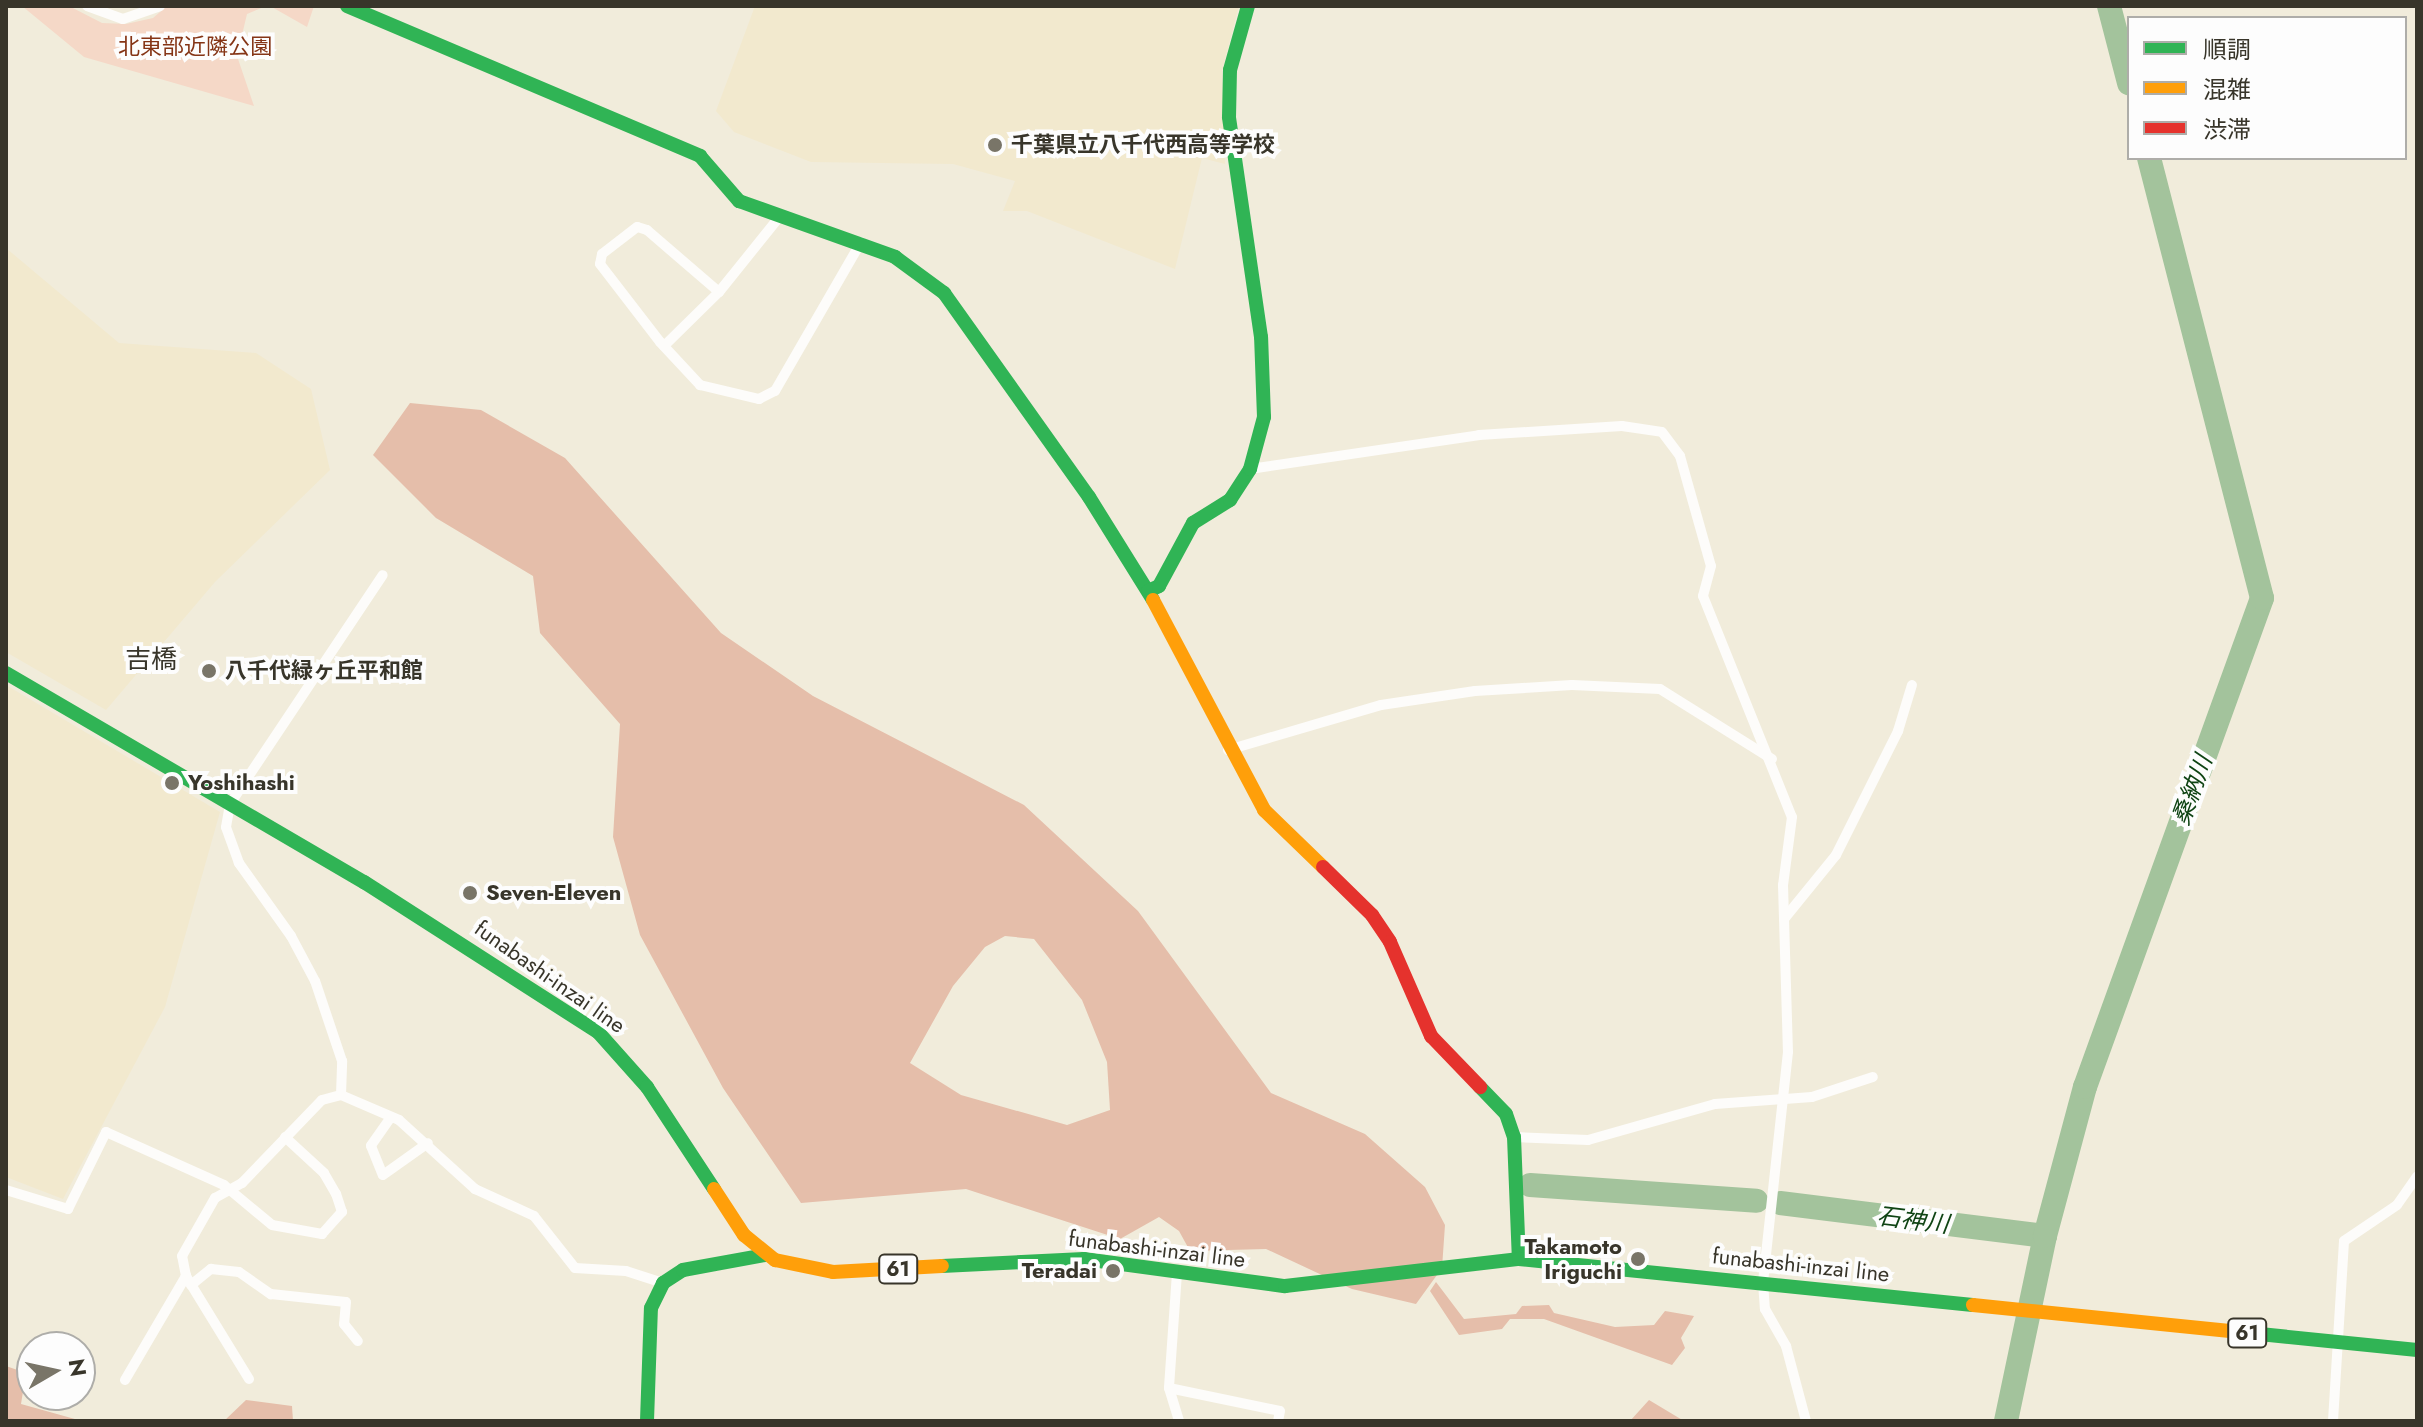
<!DOCTYPE html>
<html>
<head>
<meta charset="utf-8">
<style>
	body { margin:0 }
	#map { position:relative; width:2423px; height:1427px; overflow:hidden; background:#f1ecdb; font-family:Jost,"Noto Sans JP",sans-serif }
	div>[style] { position:absolute }
	.built>* { inset:0; background:#f2e9ce }
	.green>* { inset:0; background:#f5d8c7 }
	.forest>* { inset:0; background:#e5beaa }
	.river>* { height:24px; margin:-12px; padding:0 12px; transform-origin:12px; border-radius:12px; background:#a3c39c }
	.street>* { height:10px; margin:-5px; padding:0 5px; transform-origin:5px; border-radius:5px; background:#fdfcfa }
	.fast>* { height:14px; margin:-7px; padding:0 7px; transform-origin:7px; border-radius:7px; background:#30b455 }
	.slow>* { height:14px; margin:-7px; padding:0 7px; transform-origin:7px; border-radius:7px; background:#ff9f0a }
	.jam>* { height:14px; margin:-7px; padding:0 7px; transform-origin:7px; border-radius:7px; background:#e5322d }
	.dots>* { width:22px; height:22px; translate:-50% -50%; box-sizing:border-box; border:4px solid #fdfdfd; border-radius:50% }
	span { translate:-50% -50%; white-space:nowrap; text-align:center; line-height:1.15; -webkit-text-stroke:8px #fdfdfd; paint-order:stroke }
	.shield-label span { padding:2px 6px; background:#fdfdfd; border:2px solid; border-radius:6px; -webkit-text-stroke-width:0 }
	.shield-label { font-size:20px; color:#38352a; font-weight:700 }
	.park-label { font-size:22px; color:#853516 }
	.poi-label { font-size:22px; color:#38352a; font-weight:700 }
	.left { translate:0 -50%; text-align:left }
	.right { translate:-100% -50%; text-align:right }
	.street-label { font-size:22px; color:#38352a }
	.water-label { font-size:24px; color:#0f4414; font-style:italic }
	.quarter-label { font-size:26px; color:#38352a }
	.frame { position:absolute; inset:0; border:8px solid #38352a; pointer-events:none }
	.legend { position:absolute; left:2127px; top:16px; width:280px; height:144px; box-sizing:border-box; background:#fdfdfd; border:2px solid #aeada9; margin:0; padding:10px 14px; list-style:none; font-size:24px; color:#38352a }
	.legend li { display:flex; align-items:center; gap:16px; height:40px }
	.legend b { width:40px; border:2px solid #aeada9 }
	.north { position:absolute; left:16px; top:1331px; width:80px; height:80px; box-sizing:border-box; background:#fdfdfd; border:2px solid #aeada9; border-radius:50%; rotate:81deg; font-size:22px; font-weight:700; line-height:32px; text-align:center; color:#38352a }
	.north::after { content:''; display:block; margin:auto; width:28px; height:36px; background:#797568; clip-path:polygon(50% 0,100% 100%,50% 72%,0 100%) }
</style>
</head>
<body>
<div id="map">
	<div class="built">
		<i style="clip-path:polygon(755px 6px,1239px 6px,1222px 71px,1225px 164px,1202px 158px,1175px 269px,1027px 211px,1003px 211px,1015px 181px,953px 164px,811px 162px,734px 132px,716px 111px)"></i>
		<i style="clip-path:polygon(6px 248px,119px 343px,256px 353px,311px 389px,330px 470px,215px 582px,106px 710px,6px 652px)"></i>
		<i style="clip-path:polygon(6px 685px,220px 812px,165px 1007px,63px 1199px,6px 1177px)"></i>
	</div>
	<div class="green">
		<i style="clip-path:polygon(22px 6px,69px 6px,102px 23px,126px 24px,153px 18px,167px 6px,266px 6px,247px 14px,237px 56px,254px 106px,84px 57px)"></i>
		<i style="clip-path:polygon(270px 6px,314px 6px,307px 27px)"></i>
	</div>
	<div class="forest">
		<i style="clip-path:polygon(evenodd,410px 403px,481px 410px,565px 458px,721px 633px,813px 696px,1024px 805px,1138px 911px,1271px 1093px,1365px 1134px,1425px 1187px,1445px 1225px,1442px 1268px,1416px 1304px,1352px 1289px,1266px 1249px,1190px 1251px,1179px 1231px,1159px 1217px,1120px 1239px,966px 1189px,801px 1203px,723px 1088px,640px 935px,613px 837px,620px 724px,540px 633px,533px 576px,436px 518px,373px 455px,410px 403px,1005px 936px,1034px 939px,1082px 1000px,1107px 1062px,1110px 1110px,1067px 1125px,961px 1095px,910px 1063px,953px 986px,985px 947px,1005px 936px)"></i>
		<i style="clip-path:polygon(1436px 1282px,1464px 1319px,1516px 1314px,1522px 1306px,1549px 1305px,1554px 1313px,1615px 1327px,1654px 1325px,1665px 1311px,1694px 1316px,1681px 1338px,1685px 1348px,1672px 1365px,1544px 1319px,1510px 1319px,1502px 1329px,1459px 1335px,1430px 1291px)"></i>
		<i style="clip-path:polygon(6px 1366px,26px 1373px,21px 1404px,82px 1421px,6px 1421px)"></i>
		<i style="clip-path:polygon(246px 1400px,292px 1406px,293px 1421px,224px 1421px)"></i>
		<i style="clip-path:polygon(1649px 1400px,1684px 1421px,1630px 1421px)"></i>
	</div>
	<div class="river">
		<i style="left:2109px;top:6px;width:80px;rotate:75.4deg"></i>
		<i style="left:1530px;top:1185px;width:227px;rotate:4deg"></i>
		<i style="left:1780px;top:1203px;width:267px;rotate:7.1deg"></i>
		<i style="left:2006px;top:1421px;width:189px;rotate:-78.1deg"></i>
		<i style="left:2045px;top:1236px;width:154px;rotate:-75deg"></i>
		<i style="left:2085px;top:1087px;width:520px;rotate:-70.1deg"></i>
		<i style="left:2262px;top:598px;width:454px;rotate:-104.4deg"></i>
	</div>
	<div class="street">
		<i style="left:87px;top:6px;width:38px;rotate:20deg"></i>
		<i style="left:123px;top:19px;width:39px;rotate:-19deg"></i>
		<i style="left:719px;top:292px;width:97px;rotate:-51.2deg"></i>
		<i style="left:664px;top:346px;width:77px;rotate:-44.5deg"></i>
		<i style="left:719px;top:292px;width:95px;rotate:-139.3deg"></i>
		<i style="left:647px;top:230px;width:10px;rotate:-163deg"></i>
		<i style="left:637px;top:227px;width:44px;rotate:142.4deg"></i>
		<i style="left:602px;top:254px;width:10px;rotate:101deg"></i>
		<i style="left:600px;top:264px;width:98px;rotate:52.4deg"></i>
		<i style="left:660px;top:342px;width:59px;rotate:47.1deg"></i>
		<i style="left:700px;top:385px;width:61px;rotate:13.3deg"></i>
		<i style="left:759px;top:399px;width:18px;rotate:-27deg"></i>
		<i style="left:775px;top:391px;width:172px;rotate:-60deg"></i>
		<i style="left:1250px;top:469px;width:232px;rotate:-8.4deg"></i>
		<i style="left:1479px;top:435px;width:143px;rotate:-3.6deg"></i>
		<i style="left:1622px;top:426px;width:40px;rotate:8.5deg"></i>
		<i style="left:1662px;top:432px;width:30px;rotate:53deg"></i>
		<i style="left:1680px;top:456px;width:114px;rotate:74.3deg"></i>
		<i style="left:1711px;top:566px;width:31px;rotate:105deg"></i>
		<i style="left:1703px;top:596px;width:238px;rotate:68.1deg"></i>
		<i style="left:1792px;top:817px;width:69px;rotate:97.5deg"></i>
		<i style="left:1783px;top:885px;width:167px;rotate:88.3deg"></i>
		<i style="left:1788px;top:1052px;width:231px;rotate:96.2deg"></i>
		<i style="left:1763px;top:1282px;width:27px;rotate:86deg"></i>
		<i style="left:1765px;top:1309px;width:43px;rotate:60.4deg"></i>
		<i style="left:1786px;top:1346px;width:78px;rotate:75.1deg"></i>
		<i style="left:1228px;top:750px;width:159px;rotate:-16.4deg"></i>
		<i style="left:1381px;top:705px;width:95px;rotate:-8.5deg"></i>
		<i style="left:1475px;top:691px;width:97px;rotate:-3.5deg"></i>
		<i style="left:1572px;top:685px;width:88px;rotate:2.6deg"></i>
		<i style="left:1660px;top:689px;width:132px;rotate:32deg"></i>
		<i style="left:1784px;top:919px;width:82px;rotate:-50.9deg"></i>
		<i style="left:1836px;top:855px;width:139px;rotate:-63.4deg"></i>
		<i style="left:1898px;top:731px;width:48px;rotate:-73.1deg"></i>
		<i style="left:341px;top:1095px;width:34px;rotate:-88deg"></i>
		<i style="left:342px;top:1061px;width:84px;rotate:-108.6deg"></i>
		<i style="left:315px;top:981px;width:51px;rotate:-118.1deg"></i>
		<i style="left:291px;top:936px;width:90px;rotate:-125.5deg"></i>
		<i style="left:239px;top:863px;width:38px;rotate:-110deg"></i>
		<i style="left:226px;top:827px;width:23px;rotate:-80deg"></i>
		<i style="left:230px;top:804px;width:275px;rotate:-56.3deg"></i>
		<i style="left:391px;top:1117px;width:35px;rotate:125deg"></i>
		<i style="left:371px;top:1146px;width:31px;rotate:68deg"></i>
		<i style="left:383px;top:1175px;width:55px;rotate:-35.4deg"></i>
		<i style="left:1514px;top:1137px;width:74px;rotate:2.3deg"></i>
		<i style="left:1588px;top:1140px;width:132px;rotate:-15.8deg"></i>
		<i style="left:1715px;top:1104px;width:97px;rotate:-4.1deg"></i>
		<i style="left:1812px;top:1097px;width:64px;rotate:-18.2deg"></i>
		<i style="left:6px;top:1190px;width:65px;rotate:17deg"></i>
		<i style="left:68px;top:1209px;width:86px;rotate:-63.7deg"></i>
		<i style="left:106px;top:1132px;width:129px;rotate:24.2deg"></i>
		<i style="left:224px;top:1185px;width:62px;rotate:39.8deg"></i>
		<i style="left:272px;top:1225px;width:51px;rotate:10.2deg"></i>
		<i style="left:322px;top:1234px;width:30px;rotate:-48deg"></i>
		<i style="left:342px;top:1212px;width:19px;rotate:-108deg"></i>
		<i style="left:336px;top:1194px;width:24px;rotate:-120deg"></i>
		<i style="left:324px;top:1173px;width:53px;rotate:-137.3deg"></i>
		<i style="left:1177px;top:1273px;width:115px;rotate:94deg"></i>
		<i style="left:1169px;top:1388px;width:34px;rotate:73deg"></i>
		<i style="left:191px;top:1285px;width:26px;rotate:-39deg"></i>
		<i style="left:211px;top:1269px;width:28px;rotate:6deg"></i>
		<i style="left:239px;top:1272px;width:39px;rotate:35deg"></i>
		<i style="left:271px;top:1294px;width:75px;rotate:6.1deg"></i>
		<i style="left:346px;top:1302px;width:22px;rotate:95deg"></i>
		<i style="left:344px;top:1324px;width:22px;rotate:51deg"></i>
		<i style="left:249px;top:1379px;width:121px;rotate:-121.5deg"></i>
		<i style="left:186px;top:1276px;width:20px;rotate:-101deg"></i>
		<i style="left:182px;top:1256px;width:67px;rotate:-60.4deg"></i>
		<i style="left:215px;top:1198px;width:31px;rotate:-29deg"></i>
		<i style="left:242px;top:1183px;width:115px;rotate:-46.1deg"></i>
		<i style="left:322px;top:1100px;width:20px;rotate:-15deg"></i>
		<i style="left:341px;top:1095px;width:63px;rotate:23.3deg"></i>
		<i style="left:399px;top:1120px;width:103px;rotate:42.2deg"></i>
		<i style="left:475px;top:1189px;width:65px;rotate:24.6deg"></i>
		<i style="left:534px;top:1216px;width:66px;rotate:51.7deg"></i>
		<i style="left:575px;top:1268px;width:51px;rotate:3.4deg"></i>
		<i style="left:626px;top:1271px;width:39px;rotate:18deg"></i>
		<i style="left:125px;top:1380px;width:121px;rotate:-59.6deg"></i>
		<i style="left:1169px;top:1388px;width:113px;rotate:11.7deg"></i>
		<i style="left:1280px;top:1411px;width:10px;rotate:101deg"></i>
		<i style="left:2333px;top:1421px;width:180px;rotate:-86.5deg"></i>
		<i style="left:2344px;top:1241px;width:64px;rotate:-34.2deg"></i>
		<i style="left:2397px;top:1205px;width:35px;rotate:-55deg"></i>
	</div>
	<div class="fast">
		<i style="left:347px;top:6px;width:384px;rotate:23deg"></i>
		<i style="left:700px;top:156px;width:60px;rotate:49.1deg"></i>
		<i style="left:739px;top:201px;width:166px;rotate:19.7deg"></i>
		<i style="left:895px;top:257px;width:61px;rotate:36.3deg"></i>
		<i style="left:944px;top:293px;width:250px;rotate:54.6deg"></i>
		<i style="left:1089px;top:497px;width:121px;rotate:58.1deg"></i>
		<i style="left:1148px;top:591px;width:12px;rotate:-24deg"></i>
		<i style="left:1159px;top:586px;width:72px;rotate:-61.6deg"></i>
		<i style="left:1193px;top:523px;width:44px;rotate:-31.9deg"></i>
		<i style="left:1230px;top:500px;width:37px;rotate:-57deg"></i>
		<i style="left:1250px;top:469px;width:54px;rotate:-74.9deg"></i>
		<i style="left:1264px;top:417px;width:80px;rotate:-92.1deg"></i>
		<i style="left:1261px;top:337px;width:222px;rotate:-98.3deg"></i>
		<i style="left:1229px;top:117px;width:47px;rotate:-88.8deg"></i>
		<i style="left:1230px;top:70px;width:66px;rotate:-74.3deg"></i>
		<i style="left:6px;top:673px;width:415px;rotate:30.3deg"></i>
		<i style="left:364px;top:882px;width:278px;rotate:32.7deg"></i>
		<i style="left:598px;top:1032px;width:74px;rotate:48.3deg"></i>
		<i style="left:647px;top:1087px;width:122px;rotate:56.7deg"></i>
		<i style="left:1480px;top:1087px;width:37px;rotate:46deg"></i>
		<i style="left:1506px;top:1114px;width:24px;rotate:71deg"></i>
		<i style="left:1514px;top:1137px;width:122px;rotate:87.7deg"></i>
		<i style="left:942px;top:1266px;width:142px;rotate:-2.8deg"></i>
		<i style="left:1084px;top:1259px;width:203px;rotate:7.7deg"></i>
		<i style="left:1285px;top:1286px;width:236px;rotate:-6.6deg"></i>
		<i style="left:1519px;top:1259px;width:456px;rotate:5.8deg"></i>
		<i style="left:2240px;top:1332px;width:178px;rotate:5.8deg"></i>
		<i style="left:647px;top:1421px;width:113px;rotate:-88deg"></i>
		<i style="left:651px;top:1308px;width:28px;rotate:-64deg"></i>
		<i style="left:663px;top:1283px;width:24px;rotate:-33deg"></i>
		<i style="left:683px;top:1270px;width:83px;rotate:-10.4deg"></i>
	</div>
	<div class="slow">
		<i style="left:1153px;top:600px;width:238px;rotate:62.1deg"></i>
		<i style="left:1264px;top:810px;width:82px;rotate:44deg"></i>
		<i style="left:714px;top:1189px;width:55px;rotate:56.9deg"></i>
		<i style="left:744px;top:1235px;width:40px;rotate:39deg"></i>
		<i style="left:775px;top:1260px;width:59px;rotate:11.7deg"></i>
		<i style="left:833px;top:1272px;width:109px;rotate:-3.2deg"></i>
		<i style="left:1973px;top:1305px;width:268px;rotate:5.8deg"></i>
	</div>
	<div class="jam">
		<i style="left:1323px;top:867px;width:69px;rotate:44.4deg"></i>
		<i style="left:1372px;top:915px;width:32px;rotate:56deg"></i>
		<i style="left:1390px;top:942px;width:103px;rotate:66.4deg"></i>
		<i style="left:1431px;top:1036px;width:71px;rotate:46.1deg"></i>
	</div>
	<div class="dots">
		<i style="left:995px;top:145px;background:#797568"></i>
		<i style="left:209px;top:671px;background:#797568"></i>
		<i style="left:172px;top:783px;background:#797568"></i>
		<i style="left:470px;top:893px;background:#797568"></i>
		<i style="left:1638px;top:1259px;background:#797568"></i>
		<i style="left:1113px;top:1271px;background:#797568"></i>
	</div>
	<div class="shield-label">
		<span style="left:898px;top:1269px">61</span>
		<span style="left:2247px;top:1333px">61</span>
	</div>
	<div class="park-label">
		<span style="left:195px;top:47px">北東部近隣公園</span>
	</div>
	<div class="poi-label">
		<span class="left" style="left:1011px;top:145px">千葉県立八千代西高等学校</span>
		<span class="left" style="left:225px;top:671px">八千代緑ヶ丘平和館</span>
		<span class="left" style="left:188px;top:783px">Yoshihashi</span>
		<span class="left" style="left:486px;top:893px">Seven-Eleven</span>
		<span class="right" style="left:1622px;top:1259px">Takamoto<br>Iriguchi</span>
		<span class="right" style="left:1097px;top:1271px">Teradai</span>
	</div>
	<div class="street-label">
		<span style="left:550px;top:977px;rotate:35deg">funabashi-inzai line</span>
		<span style="left:1157px;top:1249px;rotate:7deg">funabashi-inzai line</span>
		<span style="left:1801px;top:1265px;rotate:6deg">funabashi-inzai line</span>
	</div>
	<div class="water-label">
		<span style="left:2192px;top:790px;rotate:-70deg">桑納川</span>
		<span style="left:1913px;top:1220px;rotate:7deg">石神川</span>
	</div>
	<div class="quarter-label">
		<span style="left:151px;top:660px">吉橋</span>
	</div>
	<div class="frame"></div>
	<ul class="legend">
	<li><b style="height:10px;background:#30b455"></b>順調</li>
	<li><b style="height:10px;background:#ff9f0a"></b>混雑</li>
	<li><b style="height:10px;background:#e5322d"></b>渋滞</li>
	</ul>
	<div class="north">N</div>
</div>
</body>
</html>
